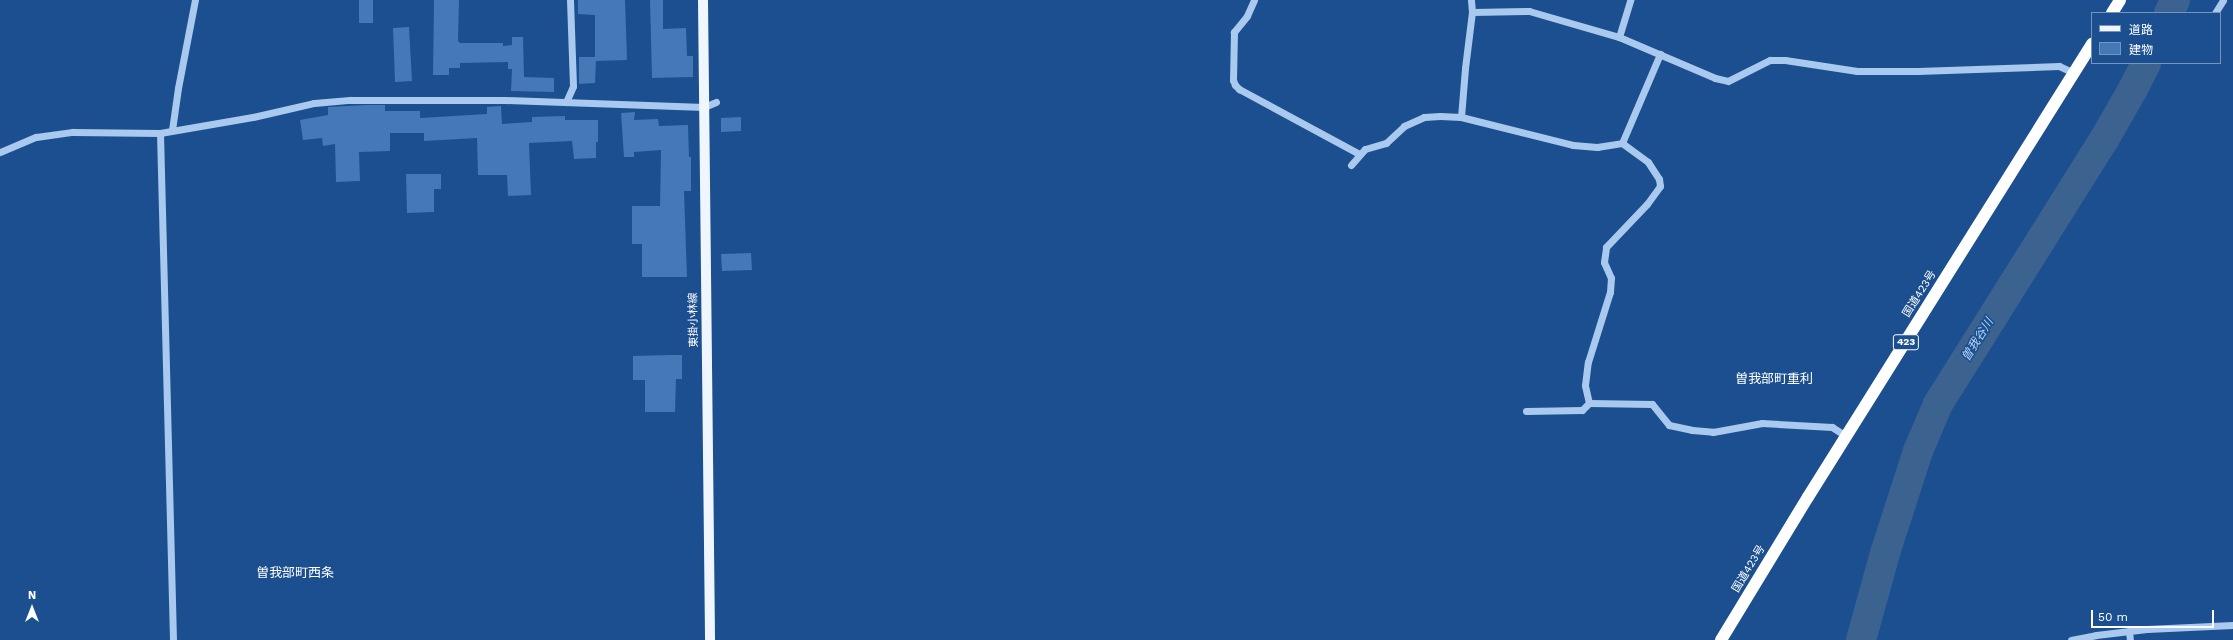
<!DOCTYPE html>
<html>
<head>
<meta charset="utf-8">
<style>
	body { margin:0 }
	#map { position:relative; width:2233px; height:640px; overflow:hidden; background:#1b4f8f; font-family:"Work Sans","Noto Sans JP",sans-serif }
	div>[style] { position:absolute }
	.river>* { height:30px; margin:-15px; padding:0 15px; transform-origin:15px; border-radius:15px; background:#3c6290 }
	.building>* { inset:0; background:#4478b7 }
	.minor>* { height:7px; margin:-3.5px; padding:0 3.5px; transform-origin:3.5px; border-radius:3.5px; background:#a9c9ee }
	.major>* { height:10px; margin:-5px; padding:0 5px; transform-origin:5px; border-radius:5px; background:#f0f6ff }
	.highway>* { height:12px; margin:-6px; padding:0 6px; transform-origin:6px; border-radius:6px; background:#fff }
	span { translate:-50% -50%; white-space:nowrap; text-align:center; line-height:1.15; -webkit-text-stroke:3px #1b4f8f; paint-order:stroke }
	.shield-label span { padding:1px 3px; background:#1b4f8f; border:1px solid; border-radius:3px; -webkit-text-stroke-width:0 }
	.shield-label { font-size:10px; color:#fff; font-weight:700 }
	.street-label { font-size:11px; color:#fff }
	.water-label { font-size:12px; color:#b5d3f5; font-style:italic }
	.quarter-label { font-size:13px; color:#fff }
	.legend { position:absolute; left:2091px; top:12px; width:130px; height:52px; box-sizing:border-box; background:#1b4f8f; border:1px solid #7695bc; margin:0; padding:5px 7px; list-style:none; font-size:12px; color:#fff }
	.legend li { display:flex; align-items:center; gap:8px; height:20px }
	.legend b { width:20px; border:1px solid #7695bc }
	.north { position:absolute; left:12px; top:588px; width:40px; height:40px; -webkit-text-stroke:3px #1b4f8f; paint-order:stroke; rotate:0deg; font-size:11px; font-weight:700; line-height:16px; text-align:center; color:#fff }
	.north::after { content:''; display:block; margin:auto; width:14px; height:18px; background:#fff; clip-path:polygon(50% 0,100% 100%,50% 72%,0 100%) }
	.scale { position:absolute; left:2091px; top:610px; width:123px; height:18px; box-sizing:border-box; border:2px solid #fff; border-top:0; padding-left:5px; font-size:12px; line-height:14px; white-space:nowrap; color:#fff; -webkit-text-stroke:3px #1b4f8f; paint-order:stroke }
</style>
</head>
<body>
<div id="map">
	<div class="river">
		<i style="left:2169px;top:13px;width:14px;rotate:-65deg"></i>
		<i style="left:1861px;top:640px;width:93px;rotate:-74.5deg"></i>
		<i style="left:1886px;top:550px;width:104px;rotate:-72.1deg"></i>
		<i style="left:1918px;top:451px;width:51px;rotate:-66.9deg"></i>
		<i style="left:1938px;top:404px;width:314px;rotate:-57.9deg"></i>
		<i style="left:2105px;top:138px;width:56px;rotate:-60.3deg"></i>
		<i style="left:2133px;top:89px;width:29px;rotate:-63deg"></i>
	</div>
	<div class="building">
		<i style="clip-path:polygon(359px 0,373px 0,373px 23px,359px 23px)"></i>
		<i style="clip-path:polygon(434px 0,459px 0,458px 41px,460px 43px,503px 43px,503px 46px,512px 45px,512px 37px,523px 37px,524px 77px,554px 78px,554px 92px,511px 91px,512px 69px,508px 69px,508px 62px,460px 63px,460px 68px,449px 68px,449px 75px,433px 75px)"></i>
		<i style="clip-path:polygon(578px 0,625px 0,627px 60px,596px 61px,595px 83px,579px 84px,579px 57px,595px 57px,595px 15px,578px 14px)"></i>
		<i style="clip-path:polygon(650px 0,663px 0,663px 29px,686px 28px,687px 56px,693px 56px,693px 77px,652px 78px)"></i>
		<i style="clip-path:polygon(409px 27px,412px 81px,395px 82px,393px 28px)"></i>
		<i style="clip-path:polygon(367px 105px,385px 105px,385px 111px,420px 111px,420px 118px,487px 114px,487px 107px,501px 106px,502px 124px,532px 122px,532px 117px,565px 116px,565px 120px,598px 120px,598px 142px,596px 142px,596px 158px,574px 159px,572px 141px,529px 143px,531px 195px,508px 196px,507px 175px,478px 175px,477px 138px,424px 141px,424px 133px,390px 133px,390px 151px,359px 152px,360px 181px,336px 182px,335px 144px,323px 146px,322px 138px,303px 140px,300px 120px,328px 115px,328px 107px)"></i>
		<i style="clip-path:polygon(635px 112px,634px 120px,658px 119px,659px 126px,688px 125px,689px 157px,691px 157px,691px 191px,684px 191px,687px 277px,642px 277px,642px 244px,632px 244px,632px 206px,660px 206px,661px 150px,634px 152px,634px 157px,624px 157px,621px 113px)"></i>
		<i style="clip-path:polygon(741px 117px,741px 131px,721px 132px,721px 118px)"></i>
		<i style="clip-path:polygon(406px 174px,441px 174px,441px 189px,434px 189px,434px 212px,407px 213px)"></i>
		<i style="clip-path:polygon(751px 253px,752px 270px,722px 271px,721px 254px)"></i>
		<i style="clip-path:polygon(669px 355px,682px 355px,682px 379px,676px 379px,675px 412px,645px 412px,645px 380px,633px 380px,633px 356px)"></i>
	</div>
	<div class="minor">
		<i style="left:1254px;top:0;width:17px;rotate:114deg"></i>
		<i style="left:1247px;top:16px;width:21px;rotate:129deg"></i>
		<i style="left:1234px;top:32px;width:48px;rotate:91.2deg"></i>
		<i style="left:1233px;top:80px;width:5px;rotate:68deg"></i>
		<i style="left:1235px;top:85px;width:6px;rotate:45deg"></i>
		<i style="left:1239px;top:89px;width:136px;rotate:28.4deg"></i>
		<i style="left:1472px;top:12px;width:57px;rotate:-1deg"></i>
		<i style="left:1529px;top:11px;width:94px;rotate:16.1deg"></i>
		<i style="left:1619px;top:37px;width:104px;rotate:23.1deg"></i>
		<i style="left:1715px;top:78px;width:13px;rotate:13deg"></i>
		<i style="left:1728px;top:81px;width:47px;rotate:-26.6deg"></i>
		<i style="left:1770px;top:60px;width:15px"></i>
		<i style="left:1785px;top:60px;width:73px;rotate:8.7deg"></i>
		<i style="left:1857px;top:71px;width:61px"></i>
		<i style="left:1918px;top:71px;width:141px;rotate:-2deg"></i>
		<i style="left:2059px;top:66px;width:17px;rotate:25deg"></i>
		<i style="left:2215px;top:13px;width:15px;rotate:-58deg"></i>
		<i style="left:1619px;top:37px;width:39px;rotate:-73deg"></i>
		<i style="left:566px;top:102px;width:17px;rotate:-66deg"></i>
		<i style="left:573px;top:86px;width:86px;rotate:-92deg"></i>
		<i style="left:1461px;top:117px;width:49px;rotate:-85.3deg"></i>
		<i style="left:1465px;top:68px;width:56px;rotate:-82.9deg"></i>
		<i style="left:1472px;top:12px;width:12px;rotate:-95deg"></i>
		<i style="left:172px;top:130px;width:42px;rotate:-81.9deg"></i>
		<i style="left:178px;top:88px;width:90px;rotate:-79.1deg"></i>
		<i style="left:160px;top:133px;width:507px;rotate:88.53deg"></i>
		<i style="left:0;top:152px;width:39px;rotate:-23deg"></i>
		<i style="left:36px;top:137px;width:37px;rotate:-8deg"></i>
		<i style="left:73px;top:132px;width:87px;rotate:0.7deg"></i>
		<i style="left:160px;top:133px;width:94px;rotate:-9.8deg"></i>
		<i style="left:253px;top:117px;width:63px;rotate:-12.9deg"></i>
		<i style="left:314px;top:103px;width:36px;rotate:-5deg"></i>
		<i style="left:350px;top:100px;width:155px"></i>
		<i style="left:505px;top:100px;width:199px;rotate:2deg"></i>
		<i style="left:704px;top:107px;width:13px;rotate:-23deg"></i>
		<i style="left:1351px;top:165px;width:21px;rotate:-49deg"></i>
		<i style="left:1365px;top:149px;width:22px;rotate:-16deg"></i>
		<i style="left:1386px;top:143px;width:25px;rotate:-43deg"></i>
		<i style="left:1404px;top:126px;width:22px;rotate:-24deg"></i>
		<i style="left:1424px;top:117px;width:16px;rotate:-4deg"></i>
		<i style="left:1440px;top:116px;width:21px;rotate:3deg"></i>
		<i style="left:1461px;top:117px;width:115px;rotate:14deg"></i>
		<i style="left:1573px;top:145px;width:24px;rotate:5deg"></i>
		<i style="left:1597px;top:147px;width:25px;rotate:-9deg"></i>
		<i style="left:1622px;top:143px;width:97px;rotate:-66.9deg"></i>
		<i style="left:1589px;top:403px;width:18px;rotate:-103deg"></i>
		<i style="left:1585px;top:385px;width:23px;rotate:-83deg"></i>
		<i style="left:1588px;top:362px;width:73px;rotate:-72.6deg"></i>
		<i style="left:1610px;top:292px;width:14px;rotate:-86deg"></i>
		<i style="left:1611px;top:278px;width:17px;rotate:-114deg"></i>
		<i style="left:1604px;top:262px;width:15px;rotate:-82deg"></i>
		<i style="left:1606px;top:247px;width:59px;rotate:-46.4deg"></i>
		<i style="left:1647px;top:204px;width:22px;rotate:-54deg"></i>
		<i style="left:1660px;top:186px;width:7px;rotate:-98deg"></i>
		<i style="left:1659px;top:179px;width:20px;rotate:-123deg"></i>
		<i style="left:1648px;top:162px;width:32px;rotate:-144deg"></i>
		<i style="left:1526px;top:411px;width:56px;rotate:-1deg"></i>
		<i style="left:1582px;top:410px;width:10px;rotate:-45deg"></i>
		<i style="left:1589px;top:403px;width:63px;rotate:0.9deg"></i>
		<i style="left:1652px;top:404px;width:27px;rotate:51deg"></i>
		<i style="left:1669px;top:425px;width:24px;rotate:12deg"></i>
		<i style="left:1692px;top:430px;width:21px;rotate:5deg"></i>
		<i style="left:1713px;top:432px;width:50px;rotate:-10.4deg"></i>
		<i style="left:1762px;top:423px;width:70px;rotate:3.3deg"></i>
		<i style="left:1832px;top:427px;width:17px;rotate:33deg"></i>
		<i style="left:2129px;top:631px;width:9px;rotate:84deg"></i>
		<i style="left:2071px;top:640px;width:25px;rotate:-11deg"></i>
		<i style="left:2096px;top:635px;width:51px;rotate:-6.7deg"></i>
		<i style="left:2147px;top:629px;width:86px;rotate:-2.7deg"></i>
	</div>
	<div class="major">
		<i style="left:703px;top:0;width:640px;rotate:89.37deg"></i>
	</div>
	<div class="highway">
		<i style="left:2112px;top:13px;width:15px;rotate:-58deg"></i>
		<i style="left:1721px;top:640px;width:167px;rotate:-58.7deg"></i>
		<i style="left:1808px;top:497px;width:535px;rotate:-57.92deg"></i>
	</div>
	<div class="shield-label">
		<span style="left:1906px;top:342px">423</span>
	</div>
	<div class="street-label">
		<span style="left:1920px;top:294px;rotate:-58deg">国道423号</span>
		<span style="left:694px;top:320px;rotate:-91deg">東掛小林線</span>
		<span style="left:1749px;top:569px;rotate:-59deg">国道423号</span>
	</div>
	<div class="water-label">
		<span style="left:1978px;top:340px;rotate:-58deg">曽我谷川</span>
	</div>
	<div class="quarter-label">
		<span style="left:1774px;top:379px">曽我部町重利</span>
		<span style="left:295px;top:573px">曽我部町西条</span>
	</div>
	<ul class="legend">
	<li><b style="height:5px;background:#f0f6ff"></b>道路</li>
	<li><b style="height:11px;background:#4478b7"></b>建物</li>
	</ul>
	<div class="north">N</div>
	<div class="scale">50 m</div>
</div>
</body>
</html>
